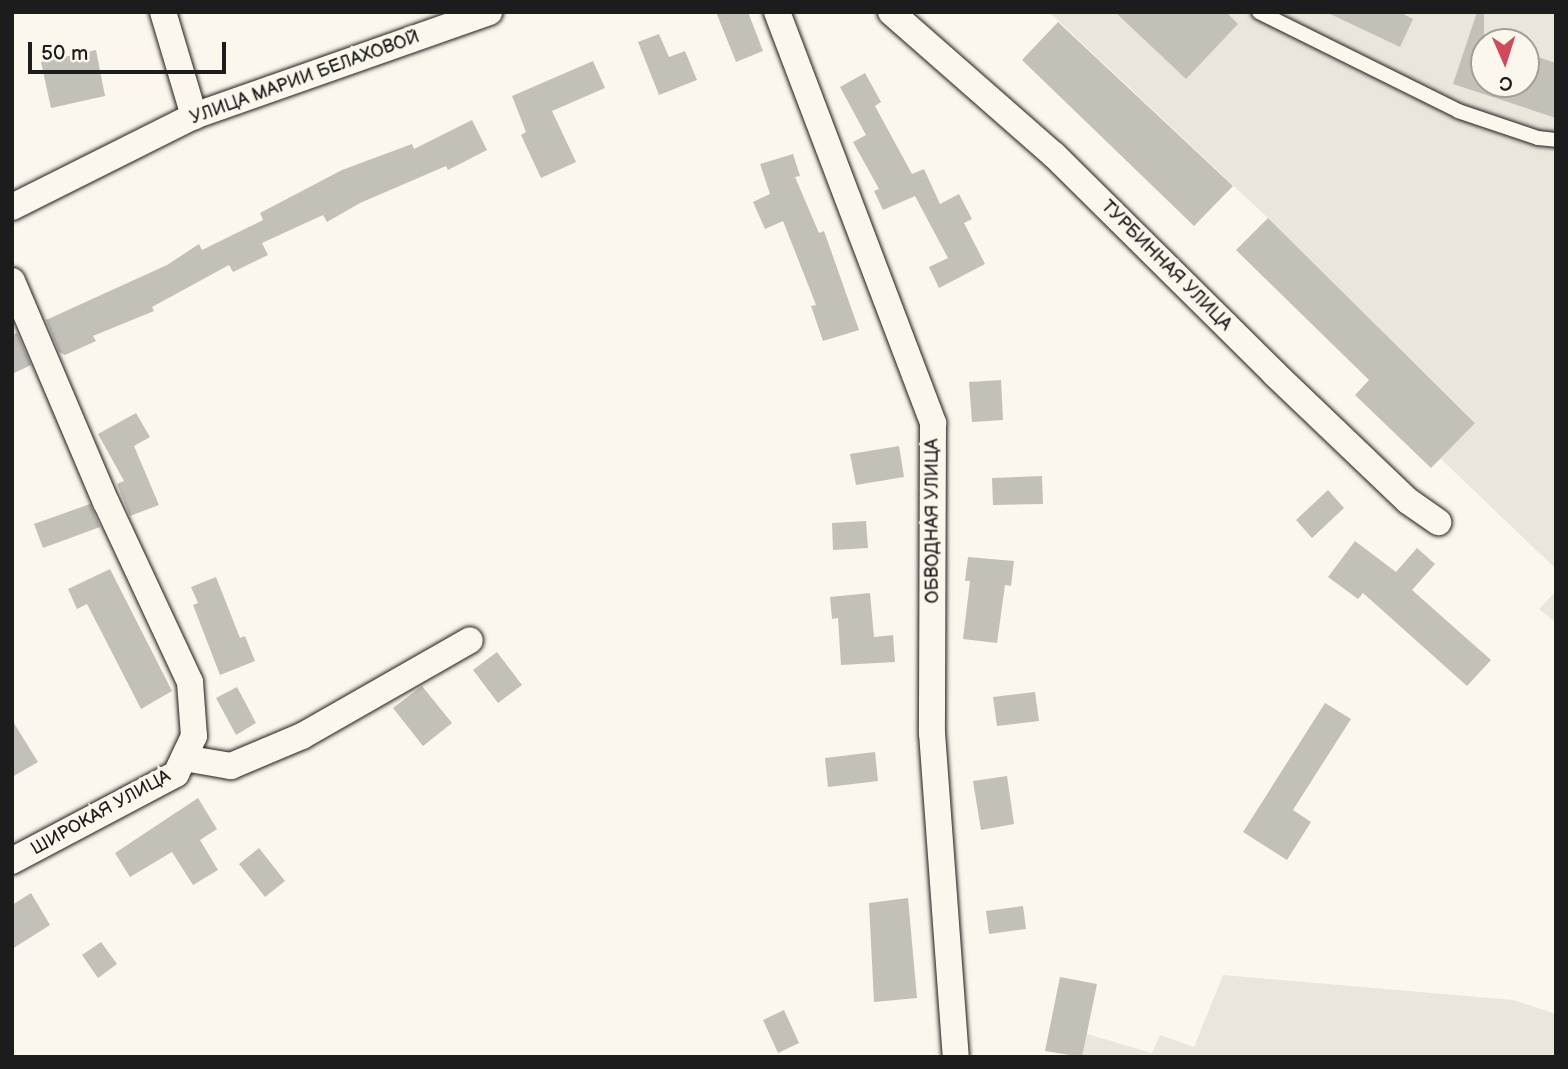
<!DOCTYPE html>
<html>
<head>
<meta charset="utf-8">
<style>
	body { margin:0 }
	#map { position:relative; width:1568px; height:1069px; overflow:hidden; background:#fbf7ec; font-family:"Balsamiq Sans",sans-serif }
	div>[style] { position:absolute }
	.built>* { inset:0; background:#eae6dc }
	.building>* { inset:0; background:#c3c0b8 }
	.roads { filter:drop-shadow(0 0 2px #1c1c1c) drop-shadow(0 0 2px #1c1c1c) }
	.lane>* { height:14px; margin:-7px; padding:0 7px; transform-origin:7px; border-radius:7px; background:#fbf7ec }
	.street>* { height:26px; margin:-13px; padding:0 13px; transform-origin:13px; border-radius:13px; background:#fbf7ec }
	span { translate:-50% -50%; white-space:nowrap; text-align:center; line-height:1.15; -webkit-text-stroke:7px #fbf7ec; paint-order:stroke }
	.street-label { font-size:18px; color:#1c1c1c }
	.frame { position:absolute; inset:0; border:14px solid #1c1c1c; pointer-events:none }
	.north { position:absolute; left:1470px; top:28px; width:70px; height:70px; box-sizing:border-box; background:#fbf7ec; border:2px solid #a29f99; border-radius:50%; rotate:177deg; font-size:19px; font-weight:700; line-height:28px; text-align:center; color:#1c1c1c }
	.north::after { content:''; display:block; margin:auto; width:24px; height:32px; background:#d1495b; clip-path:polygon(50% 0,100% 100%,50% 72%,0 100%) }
	.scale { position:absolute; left:28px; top:42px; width:198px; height:32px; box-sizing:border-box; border:4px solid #1c1c1c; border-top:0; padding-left:9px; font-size:21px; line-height:24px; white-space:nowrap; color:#1c1c1c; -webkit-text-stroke:5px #fbf7ec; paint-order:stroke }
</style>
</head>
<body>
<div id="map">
	<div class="built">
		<i style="clip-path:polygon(evenodd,1049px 12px,1556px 12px,1556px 569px,1440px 458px,1475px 422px,1268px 218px,1049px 12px,1484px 42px,1526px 42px,1526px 84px,1484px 84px,1484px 42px)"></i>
		<i style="clip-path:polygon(1556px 591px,1556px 623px,1539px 609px)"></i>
		<i style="clip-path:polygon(1223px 975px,1513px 1000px,1556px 1014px,1556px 1057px,1082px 1057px,1087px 1034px,1152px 1053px,1160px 1035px,1194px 1047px)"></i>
	</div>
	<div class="building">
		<i style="clip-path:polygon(716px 12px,748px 12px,763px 51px,736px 62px)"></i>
		<i style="clip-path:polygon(1115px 12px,1226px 12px,1238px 24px,1186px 79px)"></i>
		<i style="clip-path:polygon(1326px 12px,1400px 12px,1413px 19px,1400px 47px)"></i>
		<i style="clip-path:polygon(1477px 12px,1484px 12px,1484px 84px,1526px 84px,1526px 53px,1556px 63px,1556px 118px,1453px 84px)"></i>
		<i style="clip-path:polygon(1058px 22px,1233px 186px,1194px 226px,1022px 60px)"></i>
		<i style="clip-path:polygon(659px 34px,669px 57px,685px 51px,697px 80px,659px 95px,638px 42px)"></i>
		<i style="clip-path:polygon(96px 50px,105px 96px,51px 108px,41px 62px)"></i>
		<i style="clip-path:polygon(593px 61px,605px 88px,552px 111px,576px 162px,541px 178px,521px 135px,526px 132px,512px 96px)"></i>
		<i style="clip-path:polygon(865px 73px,881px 102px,875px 106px,912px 174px,924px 169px,940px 204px,959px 194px,972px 219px,964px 223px,985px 264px,939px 288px,929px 267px,948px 258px,915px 196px,883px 210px,874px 191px,879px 189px,853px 142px,866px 135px,840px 87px)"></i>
		<i style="clip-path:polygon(472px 120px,487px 150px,448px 170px,446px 166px,360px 203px,327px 222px,323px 215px,262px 243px,268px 255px,233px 272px,229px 265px,152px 307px,154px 311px,93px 336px,96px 341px,65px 355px,59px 352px,46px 320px,167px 265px,199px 244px,202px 250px,263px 220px,260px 213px,342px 170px,412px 144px,414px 149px)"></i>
		<i style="clip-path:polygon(793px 154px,800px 176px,795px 177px,819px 233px,824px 231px,859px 330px,823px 341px,811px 306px,816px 305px,783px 221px,765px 229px,753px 202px,770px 194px,760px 164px)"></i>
		<i style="clip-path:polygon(1268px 218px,1475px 423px,1431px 468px,1355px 395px,1369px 380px,1236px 250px)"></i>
		<i style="clip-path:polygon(17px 333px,31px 365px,12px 374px,12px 335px)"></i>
		<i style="clip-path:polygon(1001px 380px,1003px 420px,972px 422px,969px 382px)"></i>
		<i style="clip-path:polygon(136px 413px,150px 437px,134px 446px,159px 505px,130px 516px,117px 484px,124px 481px,98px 434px)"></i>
		<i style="clip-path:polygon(899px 446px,904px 477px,856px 485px,850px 454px)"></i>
		<i style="clip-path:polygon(1042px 476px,1043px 504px,993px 505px,992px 478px)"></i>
		<i style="clip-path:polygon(1328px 490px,1344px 508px,1312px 538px,1296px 520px)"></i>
		<i style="clip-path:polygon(90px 504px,100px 527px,43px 548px,34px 524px)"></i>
		<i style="clip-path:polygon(866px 521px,868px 548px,833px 550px,832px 523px)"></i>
		<i style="clip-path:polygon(1355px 541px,1396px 572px,1417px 548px,1435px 564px,1412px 590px,1491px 660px,1467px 686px,1363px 593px,1358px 599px,1328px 577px)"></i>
		<i style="clip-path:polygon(968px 557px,1014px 561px,1011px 586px,1005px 585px,997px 643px,963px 639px,970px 581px,965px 581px)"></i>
		<i style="clip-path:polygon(110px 569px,172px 691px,141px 709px,87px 604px,77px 609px,68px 589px)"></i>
		<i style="clip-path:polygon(216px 577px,240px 638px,245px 636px,255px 661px,220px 675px,193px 605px,198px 603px,191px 587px)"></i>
		<i style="clip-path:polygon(870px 593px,874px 637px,893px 635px,895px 662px,841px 665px,838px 618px,832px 619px,830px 597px)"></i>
		<i style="clip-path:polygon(497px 652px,522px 685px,498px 703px,473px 670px)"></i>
		<i style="clip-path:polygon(422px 686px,452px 723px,423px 746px,393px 708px)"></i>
		<i style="clip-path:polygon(237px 687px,256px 723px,236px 735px,216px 698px)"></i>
		<i style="clip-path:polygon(1035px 692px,1039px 721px,997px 726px,993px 697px)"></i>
		<i style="clip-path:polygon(1325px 703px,1351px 719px,1293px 810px,1311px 822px,1287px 860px,1243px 832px)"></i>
		<i style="clip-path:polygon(12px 720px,38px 762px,12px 777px)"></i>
		<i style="clip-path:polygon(875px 752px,878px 781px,828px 787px,825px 758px)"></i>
		<i style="clip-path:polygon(1007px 776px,1014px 824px,981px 830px,973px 781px)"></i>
		<i style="clip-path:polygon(198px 798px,217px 829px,200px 840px,218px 870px,193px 885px,172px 852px,130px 877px,115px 853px)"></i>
		<i style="clip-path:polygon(259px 848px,285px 881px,265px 897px,239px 864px)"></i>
		<i style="clip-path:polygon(31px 893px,50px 925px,12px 949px,12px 905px)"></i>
		<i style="clip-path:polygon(908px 898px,917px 998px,874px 1002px,869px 903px)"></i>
		<i style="clip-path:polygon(1023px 906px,1026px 929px,989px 934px,986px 911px)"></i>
		<i style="clip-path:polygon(101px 942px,117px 964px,98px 978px,82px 955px)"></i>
		<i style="clip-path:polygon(1060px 977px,1097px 984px,1082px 1057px,1045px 1051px)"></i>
		<i style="clip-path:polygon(784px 1010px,799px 1043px,778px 1053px,763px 1020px)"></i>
	</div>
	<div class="roads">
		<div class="lane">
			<i style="left:1259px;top:12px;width:222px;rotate:26.4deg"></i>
			<i style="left:1458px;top:111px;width:84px;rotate:18.6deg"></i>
			<i style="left:1538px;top:138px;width:18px;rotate:6deg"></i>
		</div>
		<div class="street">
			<i style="left:163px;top:12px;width:109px;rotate:73.4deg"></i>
			<i style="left:777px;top:12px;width:440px;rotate:69.2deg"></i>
			<i style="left:933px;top:423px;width:310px;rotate:90.2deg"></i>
			<i style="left:932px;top:733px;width:325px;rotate:85.8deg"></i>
			<i style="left:891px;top:12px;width:217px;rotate:41.3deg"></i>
			<i style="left:1054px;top:155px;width:310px;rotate:44.7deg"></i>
			<i style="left:1274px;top:373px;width:185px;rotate:43.7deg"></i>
			<i style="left:1408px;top:501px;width:37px;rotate:35deg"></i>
			<i style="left:12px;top:207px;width:203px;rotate:-26.6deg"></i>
			<i style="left:194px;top:116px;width:313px;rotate:-19.4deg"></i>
			<i style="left:12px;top:281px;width:240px;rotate:67deg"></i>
			<i style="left:106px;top:502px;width:199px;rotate:65deg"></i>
			<i style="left:190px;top:682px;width:54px;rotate:85.8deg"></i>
			<i style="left:194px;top:736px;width:42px;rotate:115.3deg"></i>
			<i style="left:176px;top:774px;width:186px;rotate:152.1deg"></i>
			<i style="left:184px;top:758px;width:48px;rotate:9.7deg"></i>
			<i style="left:231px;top:766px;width:77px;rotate:-22.9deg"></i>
			<i style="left:302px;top:736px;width:193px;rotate:-29.7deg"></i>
		</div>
	</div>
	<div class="street-label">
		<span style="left:305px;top:78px;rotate:-20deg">УЛИЦА МАРИИ БЕЛАХОВОЙ</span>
		<span style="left:1166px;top:266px;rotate:45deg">ТУРБИННАЯ УЛИЦА</span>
		<span style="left:933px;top:521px;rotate:-90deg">ОБВОДНАЯ УЛИЦА</span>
		<span style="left:101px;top:813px;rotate:-29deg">ШИРОКАЯ УЛИЦА</span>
	</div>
	<div class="frame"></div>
	<div class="north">С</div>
	<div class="scale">50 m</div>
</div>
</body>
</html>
